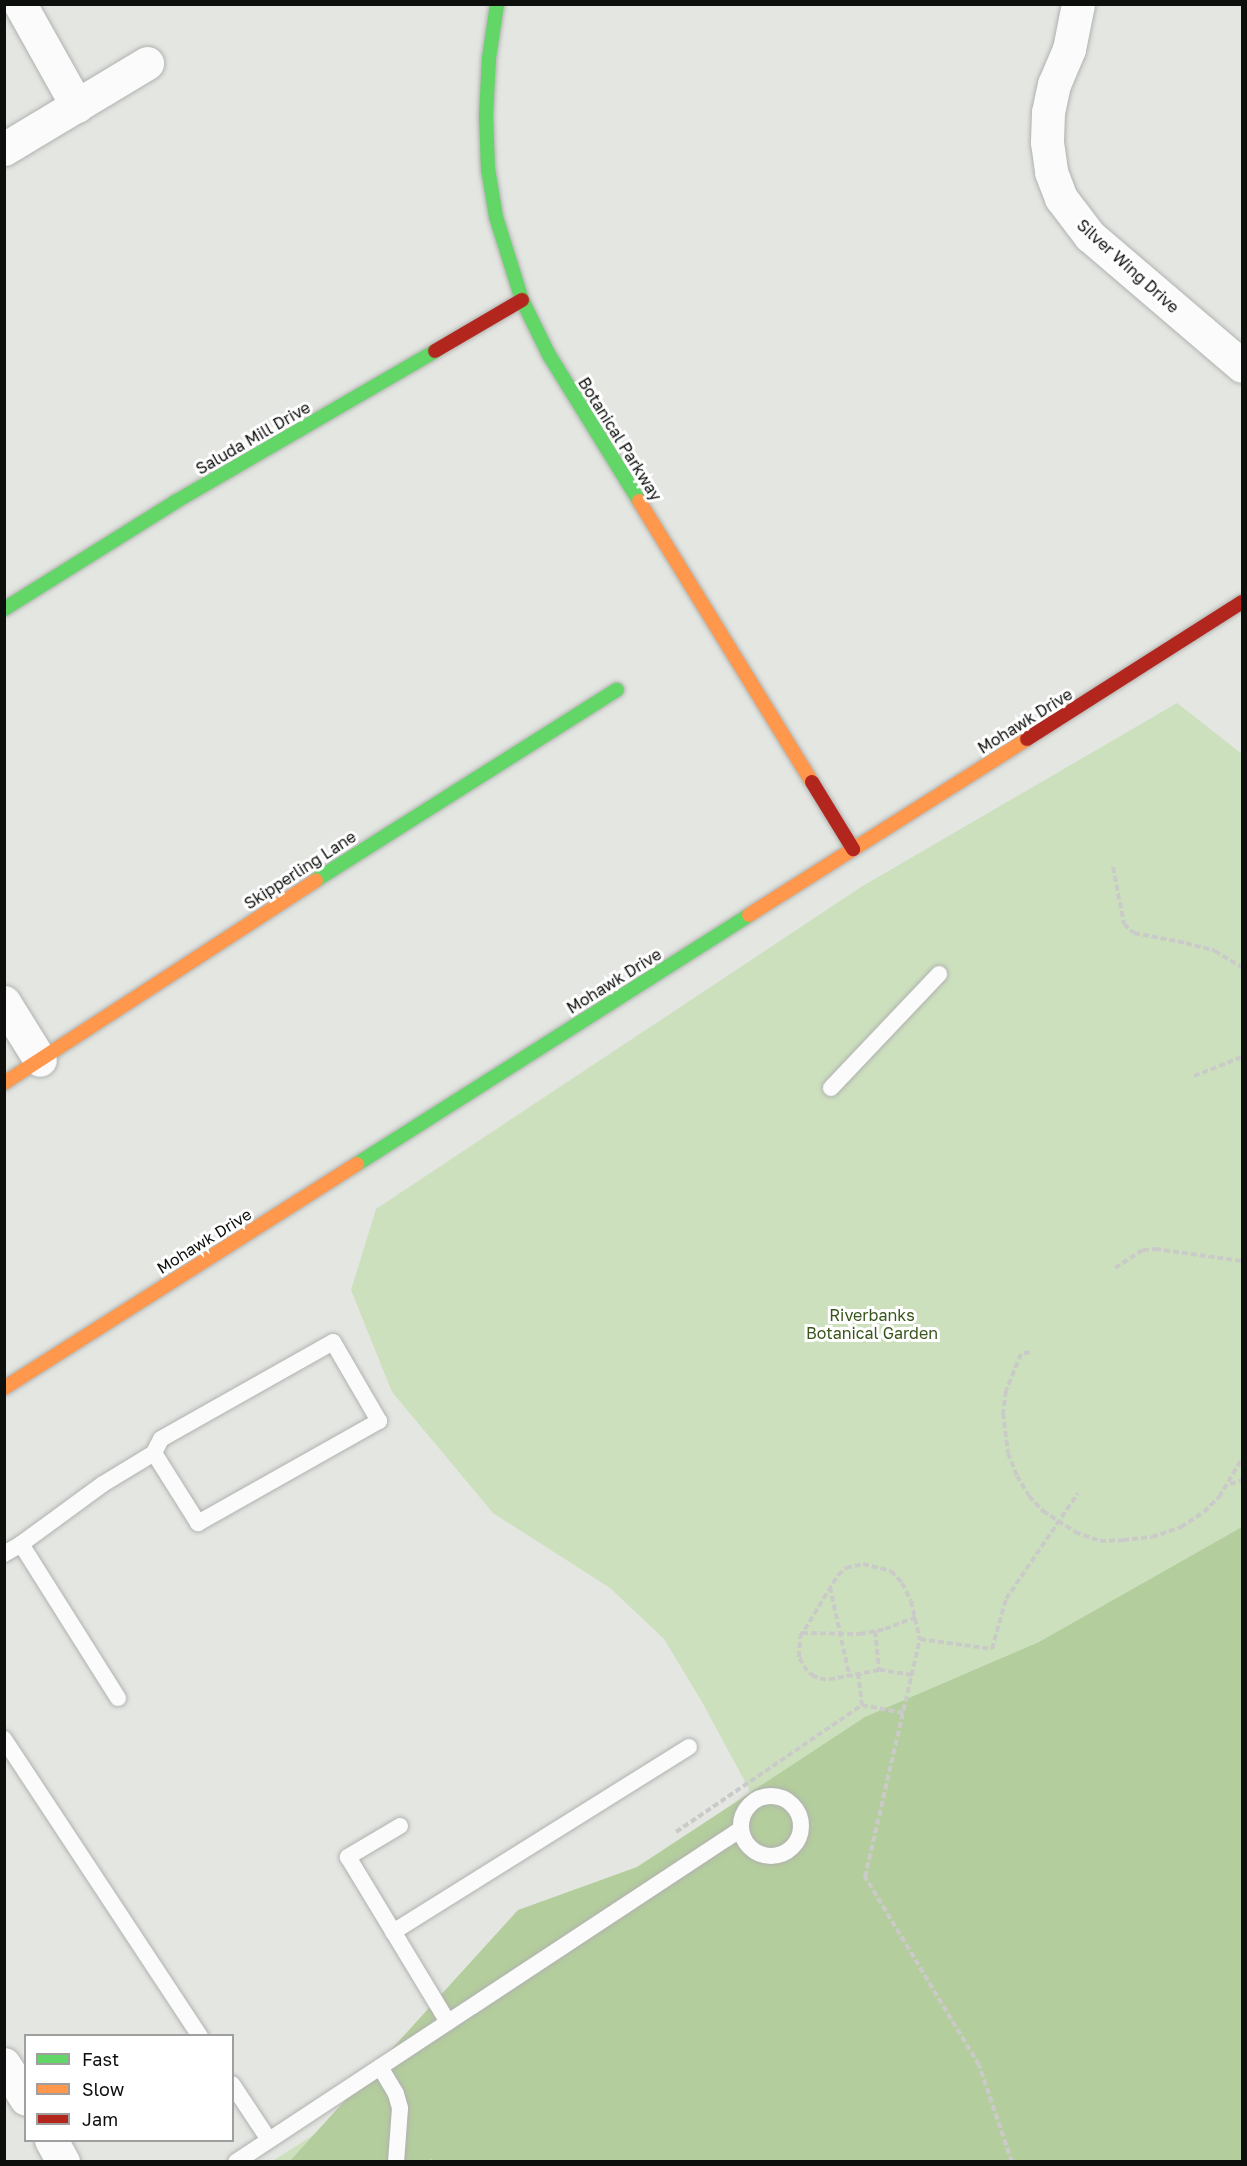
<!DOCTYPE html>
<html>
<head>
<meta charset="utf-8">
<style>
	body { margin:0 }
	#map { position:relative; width:1247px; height:2166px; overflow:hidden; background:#e4e6e2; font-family:"Golos Text",sans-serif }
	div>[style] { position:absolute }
	.green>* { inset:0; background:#cde0be }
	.forest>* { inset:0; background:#b4cd9d }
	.path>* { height:4px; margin-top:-2px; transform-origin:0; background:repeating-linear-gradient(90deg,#cacbc9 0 6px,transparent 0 9px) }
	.roads { filter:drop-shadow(0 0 2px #b0b2af) drop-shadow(0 0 2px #b0b2af) }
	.lane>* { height:16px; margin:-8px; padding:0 8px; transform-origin:8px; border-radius:8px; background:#fbfbfb }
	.lane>.ring { margin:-8px; padding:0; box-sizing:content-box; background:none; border:16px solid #fbfbfb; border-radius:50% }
	.street>* { height:33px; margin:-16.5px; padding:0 16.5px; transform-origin:16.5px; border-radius:16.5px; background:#fbfbfb }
	.fast>* { height:14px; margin:-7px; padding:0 7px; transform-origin:7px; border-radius:7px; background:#63d668 }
	.slow>* { height:14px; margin:-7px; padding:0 7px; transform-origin:7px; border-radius:7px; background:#ff974d }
	.jam>* { height:14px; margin:-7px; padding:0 7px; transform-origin:7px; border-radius:7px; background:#b3261e }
	span { translate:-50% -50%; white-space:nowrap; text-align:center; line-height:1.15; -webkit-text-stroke:6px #fff; paint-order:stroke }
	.street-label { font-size:16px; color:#0d0f0c }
	.park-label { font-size:16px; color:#38551b }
	.frame { position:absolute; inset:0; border:6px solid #0d0f0c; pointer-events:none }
	.legend { position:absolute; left:24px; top:2034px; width:210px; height:108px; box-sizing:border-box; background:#fff; border:2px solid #9e9f9e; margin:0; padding:8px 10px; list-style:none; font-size:18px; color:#0d0f0c }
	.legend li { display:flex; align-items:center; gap:12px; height:30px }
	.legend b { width:30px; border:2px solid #9e9f9e }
</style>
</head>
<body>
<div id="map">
	<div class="green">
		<i style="clip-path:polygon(1177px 703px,1242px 754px,1242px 2161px,271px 2162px,777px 1841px,702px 1702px,664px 1639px,610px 1588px,493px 1513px,392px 1392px,351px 1290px,376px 1209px,861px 887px)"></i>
	</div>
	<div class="forest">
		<i style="clip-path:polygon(1242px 1527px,1242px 2161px,436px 2162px,431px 2159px,428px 2162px,289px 2162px,518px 1910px,637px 1867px,865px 1717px,1039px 1642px)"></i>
	</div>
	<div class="path">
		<i style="left:1113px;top:867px;width:58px;rotate:79.1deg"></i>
		<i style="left:1124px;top:924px;width:13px;rotate:42deg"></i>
		<i style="left:1134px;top:933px;width:53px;rotate:10.9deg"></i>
		<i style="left:1186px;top:943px;width:30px;rotate:15deg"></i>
		<i style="left:1215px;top:951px;width:31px;rotate:31deg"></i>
		<i style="left:1194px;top:1076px;width:52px;rotate:-21.6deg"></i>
		<i style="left:1115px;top:1268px;width:33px;rotate:-33deg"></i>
		<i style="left:1143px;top:1250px;width:12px;rotate:-5deg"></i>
		<i style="left:1155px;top:1249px;width:88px;rotate:7.9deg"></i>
		<i style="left:1030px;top:1352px;width:9px;rotate:167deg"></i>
		<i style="left:1021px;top:1354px;width:40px;rotate:112deg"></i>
		<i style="left:1006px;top:1391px;width:22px;rotate:98deg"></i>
		<i style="left:1003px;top:1413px;width:40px;rotate:82.9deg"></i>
		<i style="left:1008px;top:1453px;width:25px;rotate:69deg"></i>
		<i style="left:1017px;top:1476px;width:23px;rotate:59deg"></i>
		<i style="left:1029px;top:1496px;width:21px;rotate:47deg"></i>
		<i style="left:1043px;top:1511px;width:38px;rotate:33deg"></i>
		<i style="left:1075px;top:1532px;width:27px;rotate:20deg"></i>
		<i style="left:1100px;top:1541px;width:23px;rotate:-2deg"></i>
		<i style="left:1123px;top:1540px;width:29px;rotate:-6deg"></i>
		<i style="left:1152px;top:1537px;width:31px;rotate:-19deg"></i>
		<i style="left:1181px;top:1527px;width:27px;rotate:-33deg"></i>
		<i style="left:1204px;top:1512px;width:21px;rotate:-45deg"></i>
		<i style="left:1219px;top:1497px;width:44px;rotate:-58.8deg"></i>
		<i style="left:1230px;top:1484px;width:13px;rotate:-18deg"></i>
		<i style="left:830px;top:1587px;width:89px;rotate:77.7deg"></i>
		<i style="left:875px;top:1631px;width:39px;rotate:84deg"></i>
		<i style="left:802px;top:1633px;width:58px;rotate:1deg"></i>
		<i style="left:860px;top:1634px;width:25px;rotate:-11deg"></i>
		<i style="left:885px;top:1629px;width:33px;rotate:-21deg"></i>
		<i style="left:858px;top:1673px;width:32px;rotate:83deg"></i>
		<i style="left:912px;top:1675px;width:33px;rotate:-171deg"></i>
		<i style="left:879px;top:1670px;width:54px;rotate:169.3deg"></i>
		<i style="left:826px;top:1680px;width:13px;rotate:-162deg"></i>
		<i style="left:814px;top:1676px;width:9px;rotate:-144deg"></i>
		<i style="left:807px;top:1671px;width:16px;rotate:-120deg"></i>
		<i style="left:799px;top:1657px;width:20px;rotate:-87deg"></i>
		<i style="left:800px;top:1637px;width:73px;rotate:-58.5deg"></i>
		<i style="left:838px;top:1575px;width:11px;rotate:-41deg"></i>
		<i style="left:846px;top:1568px;width:17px;rotate:-13deg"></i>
		<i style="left:863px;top:1564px;width:29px;rotate:14deg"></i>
		<i style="left:891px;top:1571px;width:16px;rotate:47deg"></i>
		<i style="left:902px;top:1583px;width:20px;rotate:63deg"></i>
		<i style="left:911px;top:1601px;width:39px;rotate:77deg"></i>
		<i style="left:676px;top:1832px;width:225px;rotate:-34.3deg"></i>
		<i style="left:862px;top:1705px;width:42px;rotate:11deg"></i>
		<i style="left:1012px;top:2162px;width:102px;rotate:-108.8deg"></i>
		<i style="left:979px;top:2065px;width:220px;rotate:-121.2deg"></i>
		<i style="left:865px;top:1877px;width:244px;rotate:-77deg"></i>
		<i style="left:920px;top:1639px;width:73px;rotate:7.9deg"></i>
		<i style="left:992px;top:1649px;width:52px;rotate:-74.4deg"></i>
		<i style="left:1006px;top:1599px;width:128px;rotate:-55.8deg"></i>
	</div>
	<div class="roads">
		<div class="lane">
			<i style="left:831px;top:1088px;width:157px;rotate:-46.5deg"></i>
			<i style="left:21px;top:1544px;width:102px;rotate:-36.2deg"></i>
			<i style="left:103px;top:1484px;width:60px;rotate:-31.3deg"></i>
			<i style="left:154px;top:1453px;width:83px;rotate:57.8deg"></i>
			<i style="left:198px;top:1523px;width:208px;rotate:-29.4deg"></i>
			<i style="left:379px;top:1421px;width:91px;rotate:-120.2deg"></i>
			<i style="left:333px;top:1342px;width:197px;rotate:150.6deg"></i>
			<i style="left:161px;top:1439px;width:16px;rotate:117deg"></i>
			<i style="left:4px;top:1554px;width:20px;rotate:-30deg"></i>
			<i style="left:21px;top:1544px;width:182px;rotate:57.8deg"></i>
			<i style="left:4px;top:1739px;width:356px;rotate:56.6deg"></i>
			<i class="ring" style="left:741px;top:1796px;width:44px;height:44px"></i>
			<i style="left:400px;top:1826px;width:61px;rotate:149.2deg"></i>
			<i style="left:348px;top:1857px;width:193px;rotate:58.8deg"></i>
			<i style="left:393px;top:1932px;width:349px;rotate:-32deg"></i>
			<i style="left:380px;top:2067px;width:31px;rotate:59deg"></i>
			<i style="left:396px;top:2094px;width:15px;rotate:74deg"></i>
			<i style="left:400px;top:2108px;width:54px;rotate:94.2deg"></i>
			<i style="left:232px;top:2084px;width:67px;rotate:56.5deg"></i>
			<i style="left:236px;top:2162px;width:605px;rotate:-33.4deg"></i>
		</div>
		<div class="street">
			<i style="left:20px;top:4px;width:117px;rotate:60.8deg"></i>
			<i style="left:1078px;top:4px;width:46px;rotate:101.3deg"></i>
			<i style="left:1069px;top:49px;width:38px;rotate:113deg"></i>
			<i style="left:1054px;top:84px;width:29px;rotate:102deg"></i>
			<i style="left:1048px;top:112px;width:30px;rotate:92deg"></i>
			<i style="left:1047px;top:142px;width:30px;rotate:82deg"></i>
			<i style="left:1051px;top:172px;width:28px;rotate:69deg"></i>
			<i style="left:1061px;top:198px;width:48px;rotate:52.7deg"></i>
			<i style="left:1090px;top:236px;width:200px;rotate:40.5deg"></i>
			<i style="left:4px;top:149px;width:167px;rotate:-31deg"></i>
			<i style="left:4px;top:1002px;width:68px;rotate:58.2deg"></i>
			<i style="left:4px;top:2064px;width:41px;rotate:57.8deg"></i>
			<i style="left:51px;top:2140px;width:25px;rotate:61deg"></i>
		</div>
		<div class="fast">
			<i style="left:497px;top:4px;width:55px;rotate:98.4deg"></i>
			<i style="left:489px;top:58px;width:57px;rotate:93deg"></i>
			<i style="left:486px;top:115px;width:54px;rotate:87.9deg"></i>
			<i style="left:488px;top:169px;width:49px;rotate:80.5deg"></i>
			<i style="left:496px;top:217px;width:87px;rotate:72.6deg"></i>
			<i style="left:522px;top:300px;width:61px;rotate:63.9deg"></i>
			<i style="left:549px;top:355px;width:172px;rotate:58.3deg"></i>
			<i style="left:4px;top:609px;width:202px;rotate:-32deg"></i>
			<i style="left:175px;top:502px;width:301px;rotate:-30.1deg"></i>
			<i style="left:316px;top:880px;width:356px;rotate:-32.3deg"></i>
			<i style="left:357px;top:1164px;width:464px;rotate:-32.4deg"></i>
		</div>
		<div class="slow">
			<i style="left:639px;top:501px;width:330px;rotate:58.4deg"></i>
			<i style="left:749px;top:915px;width:329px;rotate:-32.3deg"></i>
			<i style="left:4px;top:1083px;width:372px;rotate:-33deg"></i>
			<i style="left:4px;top:1388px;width:418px;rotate:-32.4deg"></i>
		</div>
		<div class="jam">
			<i style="left:435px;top:351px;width:101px;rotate:-30.4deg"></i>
			<i style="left:1027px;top:739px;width:255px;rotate:-32.5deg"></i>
			<i style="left:812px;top:782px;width:79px;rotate:58.5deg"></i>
		</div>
	</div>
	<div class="street-label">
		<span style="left:1128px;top:266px;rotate:42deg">Silver Wing Drive</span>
		<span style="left:253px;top:438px;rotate:-30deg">Saluda Mill Drive</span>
		<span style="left:620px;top:439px;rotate:58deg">Botanical Parkway</span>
		<span style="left:1025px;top:721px;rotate:-32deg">Mohawk Drive</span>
		<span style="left:300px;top:870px;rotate:-33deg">Skipperling Lane</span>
		<span style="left:614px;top:981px;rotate:-32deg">Mohawk Drive</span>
		<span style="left:204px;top:1241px;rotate:-32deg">Mohawk Drive</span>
	</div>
	<div class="park-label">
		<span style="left:872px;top:1324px">Riverbanks<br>Botanical Garden</span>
	</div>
	<div class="frame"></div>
	<ul class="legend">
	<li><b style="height:8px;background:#63d668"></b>Fast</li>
	<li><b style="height:8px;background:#ff974d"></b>Slow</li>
	<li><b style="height:8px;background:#b3261e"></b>Jam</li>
	</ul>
</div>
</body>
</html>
